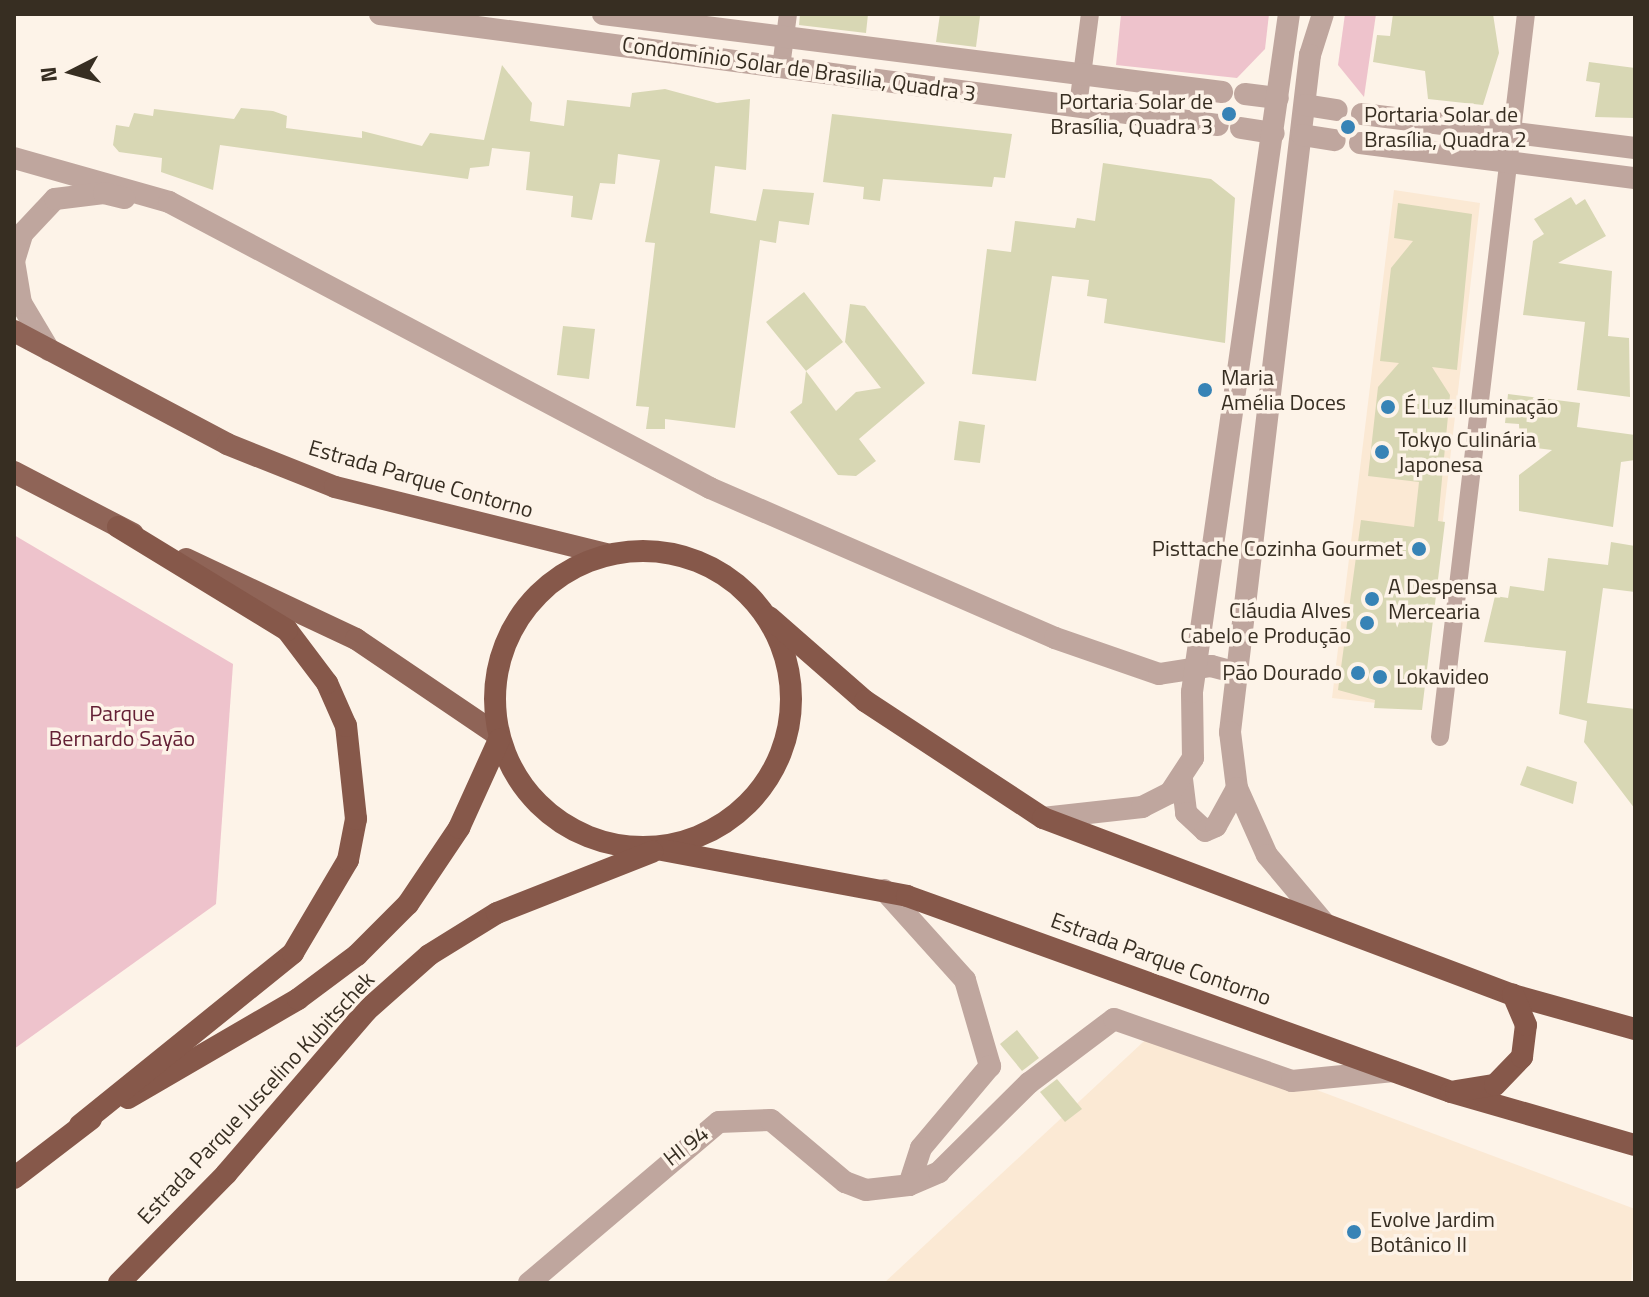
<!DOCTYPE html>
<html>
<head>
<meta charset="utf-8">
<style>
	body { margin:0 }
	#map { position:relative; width:1649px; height:1297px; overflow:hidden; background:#fdf3e8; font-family:"Titillium Web",sans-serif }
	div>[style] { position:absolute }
	.built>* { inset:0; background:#fbe9d4 }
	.green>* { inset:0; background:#eec3cc }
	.building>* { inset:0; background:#d8d7b4 }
	.minor>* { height:18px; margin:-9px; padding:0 9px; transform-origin:9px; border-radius:9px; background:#bfa69e }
	.tertiary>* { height:22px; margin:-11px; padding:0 11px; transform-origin:11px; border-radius:11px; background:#bfa69e }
	.primary>* { height:22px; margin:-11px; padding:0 11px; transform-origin:11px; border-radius:11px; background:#8f6457 }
	.trunk>* { height:22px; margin:-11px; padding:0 11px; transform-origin:11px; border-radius:11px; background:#86584a }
	.trunk>.ring { margin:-11px; padding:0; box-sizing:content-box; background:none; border:22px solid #86584a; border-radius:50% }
	.dots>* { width:22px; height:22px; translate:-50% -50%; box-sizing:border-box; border:4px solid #fdf3e8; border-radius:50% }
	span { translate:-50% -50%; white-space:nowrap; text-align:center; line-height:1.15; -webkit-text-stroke:7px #fdf3e8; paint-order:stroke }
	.street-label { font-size:22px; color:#372e22 }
	.poi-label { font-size:22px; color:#372e22 }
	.right { translate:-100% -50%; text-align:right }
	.left { translate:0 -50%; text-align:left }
	.park-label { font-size:22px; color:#642035 }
	.frame { position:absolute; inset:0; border:16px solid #372e22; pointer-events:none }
	.north { position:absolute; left:32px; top:32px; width:80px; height:80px; -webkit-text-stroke:6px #fdf3e8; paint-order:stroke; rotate:264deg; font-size:22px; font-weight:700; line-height:32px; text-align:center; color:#372e22 }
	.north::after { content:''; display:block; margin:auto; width:28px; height:36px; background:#372e22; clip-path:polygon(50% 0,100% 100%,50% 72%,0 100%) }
</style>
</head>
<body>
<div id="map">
	<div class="built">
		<i style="clip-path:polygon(1394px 190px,1480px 203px,1421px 708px,1332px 698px)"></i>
		<i style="clip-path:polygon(1156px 1030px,1635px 1209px,1631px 1283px,884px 1283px)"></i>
	</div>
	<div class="green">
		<i style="clip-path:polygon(1121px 14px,1269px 14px,1265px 49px,1237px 78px,1116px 65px)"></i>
		<i style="clip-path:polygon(1345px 14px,1376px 14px,1364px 97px,1338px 65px)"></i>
		<i style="clip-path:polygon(14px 535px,233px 664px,216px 904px,14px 1049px)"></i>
	</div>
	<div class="building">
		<i style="clip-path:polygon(800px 14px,868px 14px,866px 33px,799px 25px)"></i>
		<i style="clip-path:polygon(940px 14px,980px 16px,976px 47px,936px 42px)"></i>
		<i style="clip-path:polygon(1393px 14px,1493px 14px,1499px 53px,1483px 105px,1428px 99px,1425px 71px,1373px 62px,1377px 35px,1390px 36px)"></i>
		<i style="clip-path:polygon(1589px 62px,1635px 68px,1635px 118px,1595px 117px,1600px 83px,1586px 81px)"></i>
		<i style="clip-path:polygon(502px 65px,532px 103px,530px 121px,564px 126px,567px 100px,630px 107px,632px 93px,665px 89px,717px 103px,750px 99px,746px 170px,715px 166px,710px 213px,756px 221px,763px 189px,814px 193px,809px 225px,779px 221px,776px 243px,760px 240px,735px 428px,665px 419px,665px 429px,646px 429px,649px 407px,636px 406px,655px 243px,645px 242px,660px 160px,618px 154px,615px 184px,600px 183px,592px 220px,571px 217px,573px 196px,526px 190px,530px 152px,492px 148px,489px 166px,470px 168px,468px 179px,220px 145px,213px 190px,161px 172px,162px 158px,119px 152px,113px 145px,116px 125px,129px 127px,134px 113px,153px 116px,154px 109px,234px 119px,241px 108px,273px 111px,287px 116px,286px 128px,362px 138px,362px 131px,422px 146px,430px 133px,484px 140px)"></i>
		<i style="clip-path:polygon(832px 114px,1012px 134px,1005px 178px,994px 177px,992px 187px,883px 179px,880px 201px,863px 199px,864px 187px,823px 182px)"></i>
		<i style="clip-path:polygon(1103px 163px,1211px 179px,1235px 198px,1225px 343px,1104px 323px,1107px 299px,1087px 296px,1089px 280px,1052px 276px,1036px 381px,972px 374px,987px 249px,1011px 252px,1015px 221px,1075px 228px,1077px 218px,1095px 221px)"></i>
		<i style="clip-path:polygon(1571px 197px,1576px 205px,1585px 199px,1606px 236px,1558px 263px,1612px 271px,1608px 336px,1629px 338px,1630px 397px,1577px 390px,1585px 322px,1523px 315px,1533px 241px,1544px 234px,1534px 219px)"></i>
		<i style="clip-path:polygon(1398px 203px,1472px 214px,1457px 370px,1432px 367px,1450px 395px,1438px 521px,1445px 522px,1422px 710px,1374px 708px,1375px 700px,1338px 690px,1361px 520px,1414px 527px,1419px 482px,1368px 476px,1378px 387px,1399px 363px,1380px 361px,1391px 268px,1413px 241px,1394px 238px)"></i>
		<i style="clip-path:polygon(804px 292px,843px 342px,806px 371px,836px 411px,856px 392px,881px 388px,845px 342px,850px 304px,865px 306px,925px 383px,859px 439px,876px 461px,856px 476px,838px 475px,790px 412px,802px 403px,806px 371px,766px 322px)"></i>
		<i style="clip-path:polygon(563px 326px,595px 329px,589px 379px,557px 375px)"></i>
		<i style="clip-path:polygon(1508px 394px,1580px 403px,1577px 427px,1635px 435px,1635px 460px,1621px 462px,1613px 527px,1519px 511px,1519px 475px,1552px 450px,1520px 446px,1519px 424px,1505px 423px)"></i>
		<i style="clip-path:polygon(959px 421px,985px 425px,980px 463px,954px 460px)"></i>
		<i style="clip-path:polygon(1611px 542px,1635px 546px,1635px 592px,1603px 588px,1587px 703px,1635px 709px,1635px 809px,1584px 742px,1587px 721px,1559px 714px,1566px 651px,1484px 642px,1495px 596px,1508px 598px,1510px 586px,1544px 591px,1548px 558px,1608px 565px)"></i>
		<i style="clip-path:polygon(1527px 766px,1577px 782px,1573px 804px,1520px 785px)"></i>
		<i style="clip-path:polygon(1017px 1030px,1039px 1058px,1022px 1071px,1000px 1044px)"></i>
		<i style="clip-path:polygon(1057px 1079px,1082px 1109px,1065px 1122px,1040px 1092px)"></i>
	</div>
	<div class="minor">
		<i style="left:781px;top:67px;width:53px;rotate:-82.5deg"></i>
		<i style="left:1078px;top:106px;width:93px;rotate:-82.6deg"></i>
		<i style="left:1440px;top:737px;width:728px;rotate:-83.22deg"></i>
	</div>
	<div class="tertiary">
		<i style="left:380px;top:14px;width:845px;rotate:7.55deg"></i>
		<i style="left:603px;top:14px;width:624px;rotate:7.18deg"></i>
		<i style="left:1323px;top:14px;width:43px;rotate:107.6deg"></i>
		<i style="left:1310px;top:55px;width:682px;rotate:96.74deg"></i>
		<i style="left:1230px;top:732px;width:56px;rotate:82.9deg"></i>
		<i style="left:1237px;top:788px;width:73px;rotate:65.9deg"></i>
		<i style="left:1267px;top:855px;width:89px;rotate:50deg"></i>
		<i style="left:1245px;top:94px;width:33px;rotate:7deg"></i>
		<i style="left:1305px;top:105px;width:32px;rotate:9deg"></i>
		<i style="left:1362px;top:114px;width:275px;rotate:7.1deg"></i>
		<i style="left:1241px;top:128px;width:33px;rotate:9deg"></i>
		<i style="left:1302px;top:135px;width:33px;rotate:9deg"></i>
		<i style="left:1360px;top:143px;width:277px;rotate:7.3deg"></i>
		<i style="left:14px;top:158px;width:161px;rotate:15.8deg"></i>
		<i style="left:169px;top:202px;width:612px;rotate:27.86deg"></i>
		<i style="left:710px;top:488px;width:376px;rotate:23.5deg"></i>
		<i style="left:1055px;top:638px;width:110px;rotate:19.1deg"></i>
		<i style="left:1159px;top:674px;width:53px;rotate:-8.7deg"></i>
		<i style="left:1211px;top:666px;width:27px;rotate:15deg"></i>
		<i style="left:49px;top:350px;width:55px;rotate:-120.8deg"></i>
		<i style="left:21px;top:303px;width:43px;rotate:-99.5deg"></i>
		<i style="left:14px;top:261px;width:28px;rotate:-73deg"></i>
		<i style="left:22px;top:234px;width:48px;rotate:-46.7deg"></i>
		<i style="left:55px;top:199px;width:49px;rotate:-7deg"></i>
		<i style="left:104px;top:193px;width:21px;rotate:14deg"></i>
		<i style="left:1182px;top:779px;width:34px;rotate:83deg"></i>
		<i style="left:1186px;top:813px;width:26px;rotate:43deg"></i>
		<i style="left:1205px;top:831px;width:12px;rotate:-24deg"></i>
		<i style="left:1216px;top:826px;width:43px;rotate:-61.1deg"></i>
		<i style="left:1043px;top:818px;width:100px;rotate:-6.3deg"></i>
		<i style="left:1142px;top:807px;width:31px;rotate:-27deg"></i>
		<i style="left:1170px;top:793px;width:42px;rotate:-56.7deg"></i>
		<i style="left:1193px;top:758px;width:66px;rotate:-90.9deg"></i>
		<i style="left:1192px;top:692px;width:685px;rotate:-81.86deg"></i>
		<i style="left:884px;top:890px;width:121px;rotate:48deg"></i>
		<i style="left:965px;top:980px;width:90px;rotate:73.8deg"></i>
		<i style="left:990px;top:1066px;width:107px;rotate:130.1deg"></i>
		<i style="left:921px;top:1148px;width:39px;rotate:108deg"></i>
		<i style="left:529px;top:1283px;width:249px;rotate:-40.3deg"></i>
		<i style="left:719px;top:1122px;width:52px;rotate:-2.2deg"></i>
		<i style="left:771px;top:1120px;width:97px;rotate:40deg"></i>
		<i style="left:845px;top:1182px;width:22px;rotate:21deg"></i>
		<i style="left:866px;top:1190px;width:43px;rotate:-6.6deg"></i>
		<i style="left:909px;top:1185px;width:33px;rotate:-23deg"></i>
		<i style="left:939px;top:1172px;width:127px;rotate:-44.7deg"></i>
		<i style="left:1029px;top:1083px;width:106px;rotate:-37deg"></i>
		<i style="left:1114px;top:1019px;width:188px;rotate:19.2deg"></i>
		<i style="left:1292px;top:1081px;width:102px;rotate:-5.6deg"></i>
	</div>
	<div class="primary">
		<i style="left:14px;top:331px;width:241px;rotate:27.9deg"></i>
		<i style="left:227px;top:444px;width:116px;rotate:21.7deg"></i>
		<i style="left:335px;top:487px;width:279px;rotate:13.9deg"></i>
		<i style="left:14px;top:472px;width:134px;rotate:27.5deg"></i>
		<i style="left:186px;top:559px;width:188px;rotate:25.2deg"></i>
		<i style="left:356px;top:639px;width:171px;rotate:34.1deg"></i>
	</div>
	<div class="trunk">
		<i class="ring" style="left:495px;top:551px;width:274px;height:274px"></i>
		<i style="left:769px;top:617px;width:128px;rotate:41.2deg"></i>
		<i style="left:865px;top:701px;width:213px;rotate:33.3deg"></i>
		<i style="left:1043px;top:818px;width:502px;rotate:20.64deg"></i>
		<i style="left:1513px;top:995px;width:127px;rotate:15.6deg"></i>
		<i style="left:662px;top:850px;width:249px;rotate:10.6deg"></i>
		<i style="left:907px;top:896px;width:578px;rotate:19.81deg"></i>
		<i style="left:1451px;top:1092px;width:191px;rotate:16.1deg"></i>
		<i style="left:1456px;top:1091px;width:39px;rotate:-9deg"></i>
		<i style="left:1495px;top:1085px;width:39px;rotate:-46deg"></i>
		<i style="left:1522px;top:1057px;width:32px;rotate:-83deg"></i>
		<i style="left:1526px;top:1025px;width:33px;rotate:-113deg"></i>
		<i style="left:128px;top:1098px;width:197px;rotate:-30.2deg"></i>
		<i style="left:298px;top:999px;width:74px;rotate:-36.7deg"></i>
		<i style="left:357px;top:955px;width:72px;rotate:-45deg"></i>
		<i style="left:408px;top:904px;width:92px;rotate:-56.1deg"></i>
		<i style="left:459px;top:828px;width:97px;rotate:-65.6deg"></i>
		<i style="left:80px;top:1125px;width:274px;rotate:-38.9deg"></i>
		<i style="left:293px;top:953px;width:108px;rotate:-59.4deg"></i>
		<i style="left:348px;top:860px;width:42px;rotate:-79deg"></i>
		<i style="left:356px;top:819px;width:94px;rotate:-96.1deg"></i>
		<i style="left:346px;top:726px;width:47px;rotate:-113.8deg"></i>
		<i style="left:327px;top:683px;width:66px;rotate:-127deg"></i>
		<i style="left:287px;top:630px;width:198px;rotate:-148.6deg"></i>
		<i style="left:14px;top:1178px;width:97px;rotate:-37.5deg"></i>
		<i style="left:119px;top:1283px;width:153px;rotate:-45.5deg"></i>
		<i style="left:226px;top:1174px;width:215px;rotate:-49.3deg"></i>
		<i style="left:366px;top:1011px;width:84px;rotate:-41.6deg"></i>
		<i style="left:429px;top:955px;width:80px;rotate:-31.7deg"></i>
		<i style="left:497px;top:913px;width:167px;rotate:-21.5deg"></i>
	</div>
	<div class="dots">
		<i style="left:1229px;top:114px;background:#3783b6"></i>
		<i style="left:1348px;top:127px;background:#3783b6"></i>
		<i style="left:1205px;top:390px;background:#3783b6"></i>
		<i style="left:1388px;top:407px;background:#3783b6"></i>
		<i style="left:1382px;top:452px;background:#3783b6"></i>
		<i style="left:1419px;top:549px;background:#3783b6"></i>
		<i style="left:1372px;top:599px;background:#3783b6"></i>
		<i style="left:1367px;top:623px;background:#3783b6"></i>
		<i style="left:1358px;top:673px;background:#3783b6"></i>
		<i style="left:1380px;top:677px;background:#3783b6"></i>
		<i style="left:1354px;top:1232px;background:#3783b6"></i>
	</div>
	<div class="street-label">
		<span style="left:799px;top:69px;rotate:8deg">Condomínio Solar de Brasilia, Quadra 3</span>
		<span style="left:421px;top:479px;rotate:16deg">Estrada Parque Contorno</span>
		<span style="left:1161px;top:959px;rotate:20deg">Estrada Parque Contorno</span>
		<span style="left:256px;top:1098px;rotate:-47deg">Estrada Parque Juscelino Kubitschek</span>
		<span style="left:686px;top:1146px;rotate:-38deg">HI 94</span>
	</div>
	<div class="poi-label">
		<span class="right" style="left:1213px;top:114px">Portaria Solar de<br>Brasília, Quadra 3</span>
		<span class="left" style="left:1364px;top:127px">Portaria Solar de<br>Brasília, Quadra 2</span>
		<span class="left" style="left:1221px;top:390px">Maria<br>Amélia Doces</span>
		<span class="left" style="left:1404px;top:407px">É Luz Iluminação</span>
		<span class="left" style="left:1398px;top:452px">Tokyo Culinária<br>Japonesa</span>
		<span class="right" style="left:1403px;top:549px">Pisttache Cozinha Gourmet</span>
		<span class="left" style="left:1388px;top:599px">A Despensa<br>Mercearia</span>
		<span class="right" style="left:1351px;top:623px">Cláudia Alves<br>Cabelo e Produção</span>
		<span class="right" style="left:1342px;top:673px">Pão Dourado</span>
		<span class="left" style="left:1396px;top:677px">Lokavideo</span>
		<span class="left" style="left:1370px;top:1232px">Evolve Jardim<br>Botânico II</span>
	</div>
	<div class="park-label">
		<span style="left:122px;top:726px">Parque<br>Bernardo Sayão</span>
	</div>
	<div class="frame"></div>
	<div class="north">N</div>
</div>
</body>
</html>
